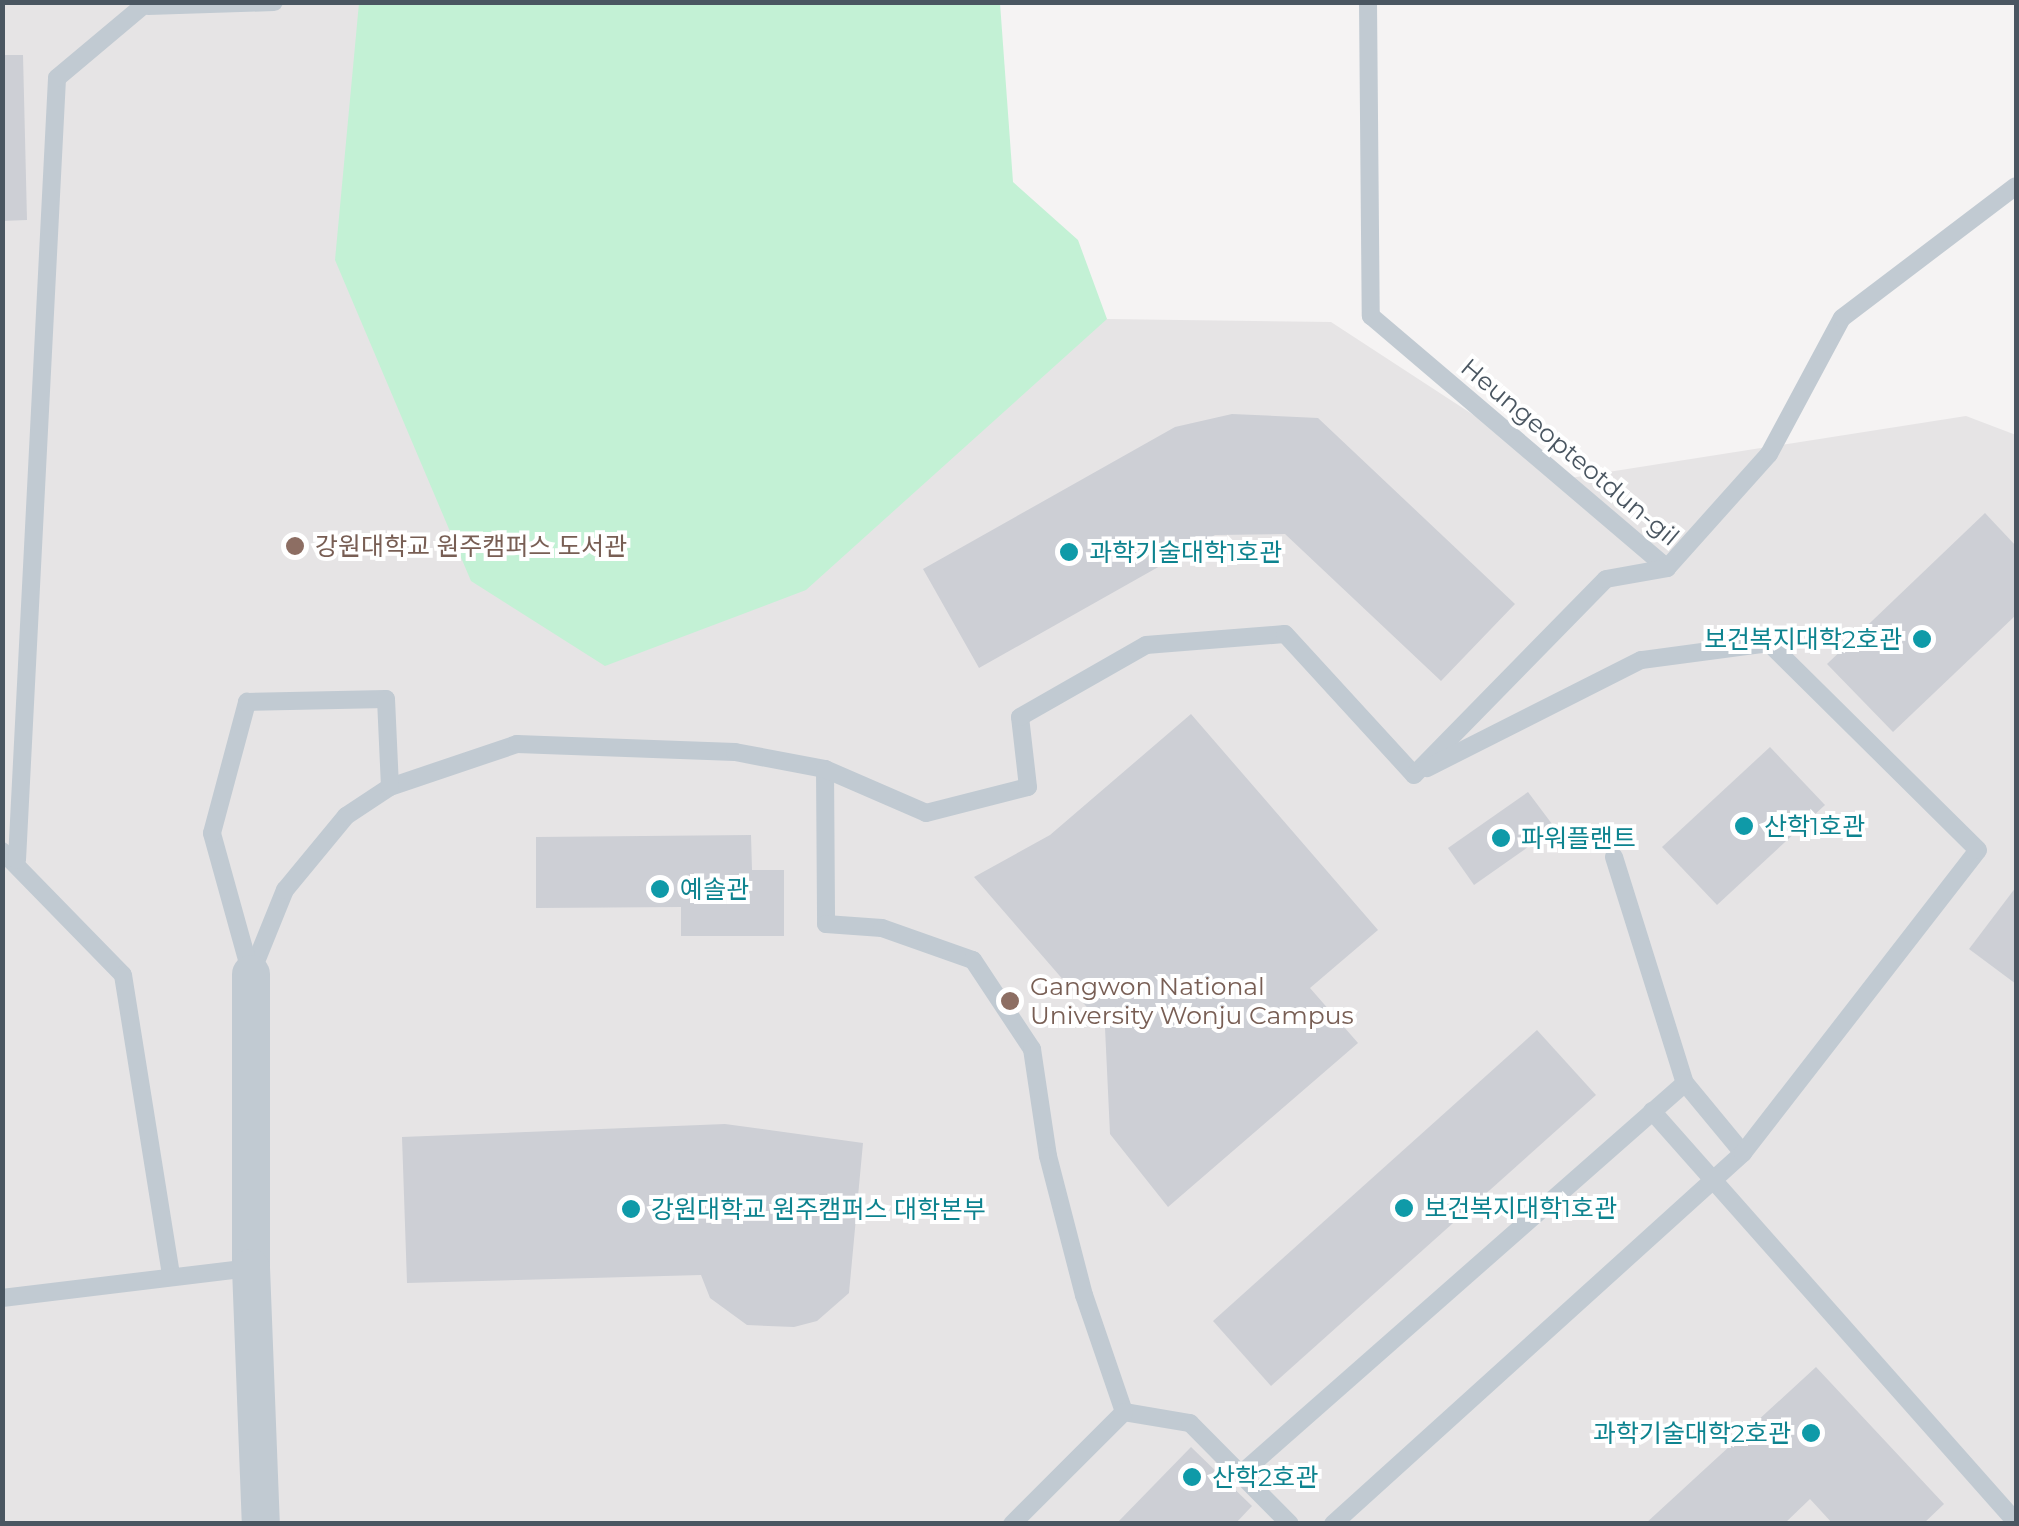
<!DOCTYPE html>
<html>
<head>
<meta charset="utf-8">
<style>
	body { margin:0 }
	#map { position:relative; width:2019px; height:1526px; overflow:hidden; background:#f5f3f3; font-family:Montserrat,"Noto Sans KR",sans-serif }
	div>[style] { position:absolute }
	.education>* { inset:0; background:#e6e4e5 }
	.green>* { inset:0; background:#c3f1d5 }
	.building>* { inset:0; background:#cdcfd5 }
	.lane>* { height:18px; margin:-9px; padding:0 9px; transform-origin:9px; border-radius:9px; background:#c1cad2 }
	.street>* { height:38px; margin:-19px; padding:0 19px; transform-origin:19px; border-radius:19px; background:#c1cad2 }
	.dots>* { width:28px; height:28px; translate:-50% -50%; box-sizing:border-box; border:5px solid #fff; border-radius:50% }
	span { translate:-50% -50%; white-space:nowrap; text-align:center; line-height:1.15; -webkit-text-stroke:8px #fff; paint-order:stroke }
	.street-label { font-size:25px; color:#4a5661 }
	.education-label { font-size:25px; color:#785e54 }
	.left { translate:0 -50%; text-align:left }
	.culture-label { font-size:25px; color:#0d838f }
	.right { translate:-100% -50%; text-align:right }
	.frame { position:absolute; inset:0; border:5px solid #4a5661; pointer-events:none }
</style>
</head>
<body>
<div id="map">
	<div class="education">
		<i style="clip-path:polygon(3px 3px,423px 3px,1107px 319px,1331px 322px,1570px 478px,1966px 416px,2016px 435px,2016px 1523px,3px 1524px)"></i>
	</div>
	<div class="green">
		<i style="clip-path:polygon(359px 3px,1000px 3px,1013px 182px,1078px 240px,1107px 319px,806px 590px,605px 666px,471px 581px,335px 260px)"></i>
	</div>
	<div class="building">
		<i style="clip-path:polygon(2px 55px,23px 55px,27px 220px,2px 221px)"></i>
		<i style="clip-path:polygon(1232px 414px,1318px 418px,1515px 604px,1441px 681px,1285px 534px,1215px 535px,979px 668px,923px 569px,1175px 427px)"></i>
		<i style="clip-path:polygon(1985px 513px,2016px 546px,2016px 615px,1893px 732px,1827px 664px)"></i>
		<i style="clip-path:polygon(1191px 714px,1378px 930px,1310px 988px,1358px 1043px,1168px 1207px,1110px 1134px,1105px 1028px,974px 877px,1050px 835px)"></i>
		<i style="clip-path:polygon(1770px 747px,1825px 805px,1717px 905px,1662px 847px)"></i>
		<i style="clip-path:polygon(1528px 792px,1555px 828px,1474px 885px,1448px 848px)"></i>
		<i style="clip-path:polygon(751px 835px,752px 870px,784px 870px,784px 936px,681px 936px,681px 907px,536px 908px,536px 837px)"></i>
		<i style="clip-path:polygon(2016px 887px,2016px 984px,1969px 949px)"></i>
		<i style="clip-path:polygon(1537px 1030px,1596px 1095px,1271px 1386px,1213px 1321px)"></i>
		<i style="clip-path:polygon(725px 1124px,863px 1143px,849px 1293px,817px 1321px,794px 1327px,747px 1325px,710px 1298px,701px 1275px,407px 1283px,402px 1137px)"></i>
		<i style="clip-path:polygon(1816px 1367px,1944px 1504px,1923px 1524px,1833px 1524px,1810px 1499px,1784px 1524px,1645px 1524px)"></i>
		<i style="clip-path:polygon(1191px 1447px,1252px 1506px,1235px 1524px,1116px 1524px)"></i>
	</div>
	<div class="lane">
		<i style="left:1368px;top:2px;width:314px;rotate:89.5deg"></i>
		<i style="left:1371px;top:316px;width:389px;rotate:40.4deg"></i>
		<i style="left:148px;top:6px;width:126px;rotate:-1.8deg"></i>
		<i style="left:1667px;top:568px;width:153px;rotate:-48.2deg"></i>
		<i style="left:1769px;top:454px;width:154px;rotate:-61.8deg"></i>
		<i style="left:1842px;top:318px;width:218px;rotate:-37.2deg"></i>
		<i style="left:825px;top:769px;width:155px;rotate:89.6deg"></i>
		<i style="left:826px;top:924px;width:56px;rotate:4.1deg"></i>
		<i style="left:882px;top:928px;width:96px;rotate:19.4deg"></i>
		<i style="left:973px;top:960px;width:107px;rotate:56.5deg"></i>
		<i style="left:1032px;top:1049px;width:108px;rotate:81.5deg"></i>
		<i style="left:1048px;top:1156px;width:144px;rotate:75.5deg"></i>
		<i style="left:1084px;top:1295px;width:124px;rotate:71.1deg"></i>
		<i style="left:1124px;top:1412px;width:67px;rotate:9.5deg"></i>
		<i style="left:1190px;top:1423px;width:142px;rotate:45.3deg"></i>
		<i style="left:2px;top:851px;width:173px;rotate:45.7deg"></i>
		<i style="left:123px;top:975px;width:303px;rotate:80.9deg"></i>
		<i style="left:1614px;top:857px;width:237px;rotate:72.6deg"></i>
		<i style="left:1685px;top:1083px;width:91px;rotate:50.4deg"></i>
		<i style="left:17px;top:860px;width:783px;rotate:-87.07deg"></i>
		<i style="left:57px;top:78px;width:114px;rotate:-40deg"></i>
		<i style="left:251px;top:974px;width:91px;rotate:-68deg"></i>
		<i style="left:285px;top:890px;width:96px;rotate:-50.5deg"></i>
		<i style="left:346px;top:816px;width:53px;rotate:-33.4deg"></i>
		<i style="left:390px;top:787px;width:134px;rotate:-18.7deg"></i>
		<i style="left:517px;top:744px;width:218px;rotate:2.1deg"></i>
		<i style="left:735px;top:752px;width:92px;rotate:10.7deg"></i>
		<i style="left:825px;top:769px;width:110px;rotate:23.5deg"></i>
		<i style="left:926px;top:813px;width:105px;rotate:-14.3deg"></i>
		<i style="left:1028px;top:787px;width:70px;rotate:-96.5deg"></i>
		<i style="left:1020px;top:717px;width:145px;rotate:-29.7deg"></i>
		<i style="left:1146px;top:645px;width:139px;rotate:-4.5deg"></i>
		<i style="left:1285px;top:634px;width:191px;rotate:47.5deg"></i>
		<i style="left:1414px;top:775px;width:274px;rotate:-45.6deg"></i>
		<i style="left:1606px;top:579px;width:62px;rotate:-10.2deg"></i>
		<i style="left:251px;top:974px;width:146px;rotate:-105.5deg"></i>
		<i style="left:212px;top:833px;width:136px;rotate:-75deg"></i>
		<i style="left:247px;top:702px;width:139px;rotate:-1.2deg"></i>
		<i style="left:386px;top:699px;width:88px;rotate:87.4deg"></i>
		<i style="left:1652px;top:1111px;width:549px;rotate:48.47deg"></i>
		<i style="left:2px;top:1298px;width:251px;rotate:-6.9deg"></i>
		<i style="left:1242px;top:1473px;width:590px;rotate:-41.36deg"></i>
		<i style="left:1012px;top:1524px;width:158px;rotate:-45deg"></i>
		<i style="left:1333px;top:1524px;width:553px;rotate:-42.14deg"></i>
		<i style="left:1743px;top:1153px;width:383px;rotate:-52.2deg"></i>
		<i style="left:1978px;top:850px;width:294px;rotate:-135.3deg"></i>
		<i style="left:1769px;top:643px;width:129px;rotate:172.4deg"></i>
		<i style="left:1641px;top:660px;width:240px;rotate:153.2deg"></i>
	</div>
	<div class="street">
		<i style="left:251px;top:974px;width:294px;rotate:90deg"></i>
		<i style="left:251px;top:1268px;width:256px;rotate:87.8deg"></i>
	</div>
	<div class="dots">
		<i style="left:295px;top:546px;background:#8d6e63"></i>
		<i style="left:1069px;top:552px;background:#0f9aa8"></i>
		<i style="left:1922px;top:639px;background:#0f9aa8"></i>
		<i style="left:1744px;top:826px;background:#0f9aa8"></i>
		<i style="left:1501px;top:838px;background:#0f9aa8"></i>
		<i style="left:660px;top:889px;background:#0f9aa8"></i>
		<i style="left:1010px;top:1001px;background:#8d6e63"></i>
		<i style="left:1404px;top:1208px;background:#0f9aa8"></i>
		<i style="left:631px;top:1209px;background:#0f9aa8"></i>
		<i style="left:1811px;top:1433px;background:#0f9aa8"></i>
		<i style="left:1192px;top:1477px;background:#0f9aa8"></i>
	</div>
	<div class="street-label">
		<span style="left:1570px;top:452px;rotate:40deg">Heungeopteotdun-gil</span>
	</div>
	<div class="education-label">
		<span class="left" style="left:315px;top:546px">강원대학교 원주캠퍼스 도서관</span>
		<span class="left" style="left:1030px;top:1001px">Gangwon National<br>University Wonju Campus</span>
	</div>
	<div class="culture-label">
		<span class="left" style="left:1089px;top:552px">과학기술대학1호관</span>
		<span class="right" style="left:1902px;top:639px">보건복지대학2호관</span>
		<span class="left" style="left:1764px;top:826px">산학1호관</span>
		<span class="left" style="left:1521px;top:838px">파워플랜트</span>
		<span class="left" style="left:680px;top:889px">예솔관</span>
		<span class="left" style="left:1424px;top:1208px">보건복지대학1호관</span>
		<span class="left" style="left:651px;top:1209px">강원대학교 원주캠퍼스 대학본부</span>
		<span class="right" style="left:1791px;top:1433px">과학기술대학2호관</span>
		<span class="left" style="left:1212px;top:1477px">산학2호관</span>
	</div>
	<div class="frame"></div>
</div>
</body>
</html>
